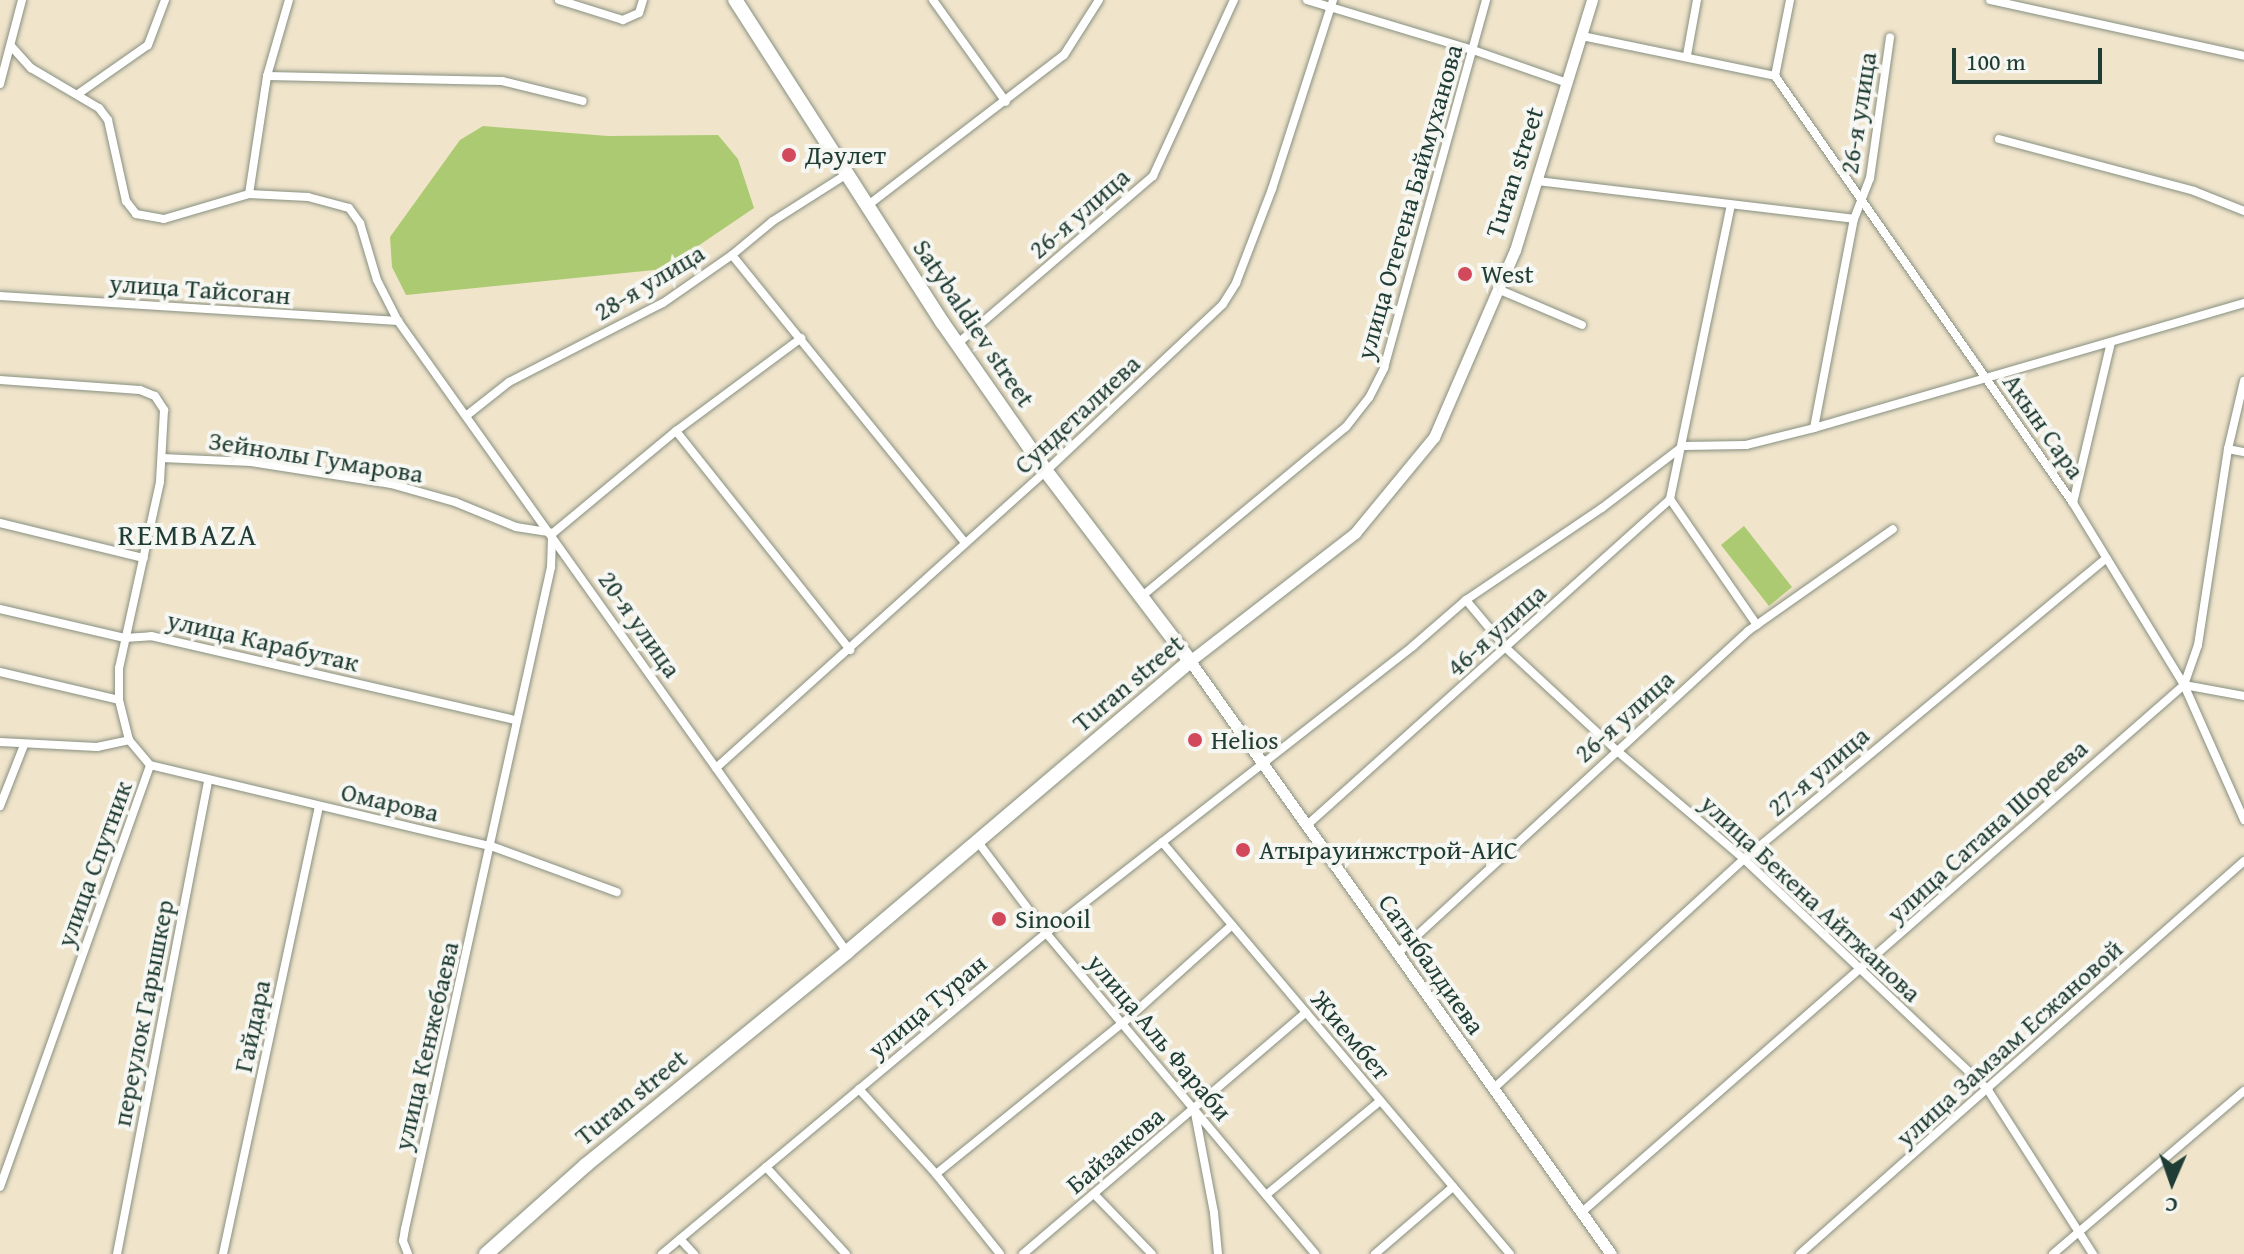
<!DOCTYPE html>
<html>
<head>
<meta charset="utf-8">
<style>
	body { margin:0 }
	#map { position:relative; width:2244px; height:1254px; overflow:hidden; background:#f0e4cb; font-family:"Gentium Book Plus",serif }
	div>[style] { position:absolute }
	.green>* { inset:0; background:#acca71 }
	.roads { filter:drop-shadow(0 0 2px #889080) drop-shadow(0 0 2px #889080) }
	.minor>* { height:8px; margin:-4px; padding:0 4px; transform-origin:4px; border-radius:4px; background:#fff }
	.tertiary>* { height:11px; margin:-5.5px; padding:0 5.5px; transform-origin:5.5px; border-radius:5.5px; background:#fff }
	.primary>* { height:14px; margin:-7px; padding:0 7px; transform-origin:7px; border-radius:7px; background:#fff }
	.dots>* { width:22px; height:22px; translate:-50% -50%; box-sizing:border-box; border:4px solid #f6f6f2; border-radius:50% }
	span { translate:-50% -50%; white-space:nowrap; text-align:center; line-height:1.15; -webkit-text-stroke:8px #f6f6f2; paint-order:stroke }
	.street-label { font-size:26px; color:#1f3d34 }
	.poi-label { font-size:26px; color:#1f3d34 }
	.left { translate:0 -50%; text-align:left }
	.quarter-label { font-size:30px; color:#1f3d34; letter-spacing:2px }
	.north { position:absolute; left:2132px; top:1142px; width:80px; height:80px; -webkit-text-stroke:6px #f6f6f2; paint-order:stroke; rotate:182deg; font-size:22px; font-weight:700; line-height:32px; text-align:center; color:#1f3d34 }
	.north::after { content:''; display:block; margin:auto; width:28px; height:36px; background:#1f3d34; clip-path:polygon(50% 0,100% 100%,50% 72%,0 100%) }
	.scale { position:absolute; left:1952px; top:48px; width:150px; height:36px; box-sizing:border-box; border:4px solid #1f3d34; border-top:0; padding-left:10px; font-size:24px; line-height:28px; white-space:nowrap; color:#1f3d34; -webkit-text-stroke:6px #f6f6f2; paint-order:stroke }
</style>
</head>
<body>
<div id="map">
	<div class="green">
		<i style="clip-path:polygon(483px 126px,608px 136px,718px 135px,738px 159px,754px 208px,664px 269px,406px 295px,392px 267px,390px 237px,460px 140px)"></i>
		<i style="clip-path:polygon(1744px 526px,1792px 587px,1769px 606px,1721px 545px)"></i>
	</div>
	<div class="roads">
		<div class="minor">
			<i style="left:559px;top:0;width:67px;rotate:17.4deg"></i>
			<i style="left:623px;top:20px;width:17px;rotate:-24deg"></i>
			<i style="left:639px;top:13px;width:14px;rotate:-73deg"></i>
			<i style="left:933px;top:0;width:125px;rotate:54.4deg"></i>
			<i style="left:1307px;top:0;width:173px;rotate:16.8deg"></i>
			<i style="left:1473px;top:50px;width:100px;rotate:19.3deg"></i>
			<i style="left:1990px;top:0;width:260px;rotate:12.4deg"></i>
			<i style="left:1582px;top:36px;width:197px;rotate:11.7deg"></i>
			<i style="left:1775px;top:76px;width:77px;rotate:-78.8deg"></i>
			<i style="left:11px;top:46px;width:30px;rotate:48deg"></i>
			<i style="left:31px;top:68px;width:79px;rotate:30.5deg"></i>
			<i style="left:99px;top:108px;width:15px;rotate:53deg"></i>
			<i style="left:108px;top:120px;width:83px;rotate:77.5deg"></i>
			<i style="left:126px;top:201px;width:16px;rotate:52deg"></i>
			<i style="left:136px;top:214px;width:28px;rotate:10deg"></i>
			<i style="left:164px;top:219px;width:89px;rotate:-16.4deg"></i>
			<i style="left:249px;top:194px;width:59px;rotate:2.9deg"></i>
			<i style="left:308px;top:197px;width:42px;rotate:15deg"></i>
			<i style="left:349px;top:208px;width:19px;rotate:54deg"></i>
			<i style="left:360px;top:223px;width:59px;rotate:73.4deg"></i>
			<i style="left:377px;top:280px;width:46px;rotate:62.9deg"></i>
			<i style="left:398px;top:321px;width:774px;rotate:54.57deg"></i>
			<i style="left:1687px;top:55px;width:56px;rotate:-79.7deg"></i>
			<i style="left:267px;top:76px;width:235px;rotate:1.2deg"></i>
			<i style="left:502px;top:81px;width:83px;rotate:13.9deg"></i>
			<i style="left:1775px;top:76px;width:521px;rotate:55.09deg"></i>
			<i style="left:2073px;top:503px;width:213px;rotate:58.6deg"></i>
			<i style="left:2184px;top:685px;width:148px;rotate:66deg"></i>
			<i style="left:0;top:84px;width:87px;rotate:-75.3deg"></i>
			<i style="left:78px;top:94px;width:85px;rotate:-35deg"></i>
			<i style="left:148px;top:45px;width:48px;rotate:-69.3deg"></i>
			<i style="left:1999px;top:139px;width:202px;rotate:14.9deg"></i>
			<i style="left:2194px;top:191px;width:54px;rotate:21.8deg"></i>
			<i style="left:1537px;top:181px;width:319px;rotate:6.8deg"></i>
			<i style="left:249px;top:194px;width:119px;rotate:-81.3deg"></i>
			<i style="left:267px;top:76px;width:79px;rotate:-73.9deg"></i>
			<i style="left:867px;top:206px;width:248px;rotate:-37.5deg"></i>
			<i style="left:1064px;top:55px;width:65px;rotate:-57.5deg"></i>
			<i style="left:732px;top:255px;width:370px;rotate:51deg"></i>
			<i style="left:1500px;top:290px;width:89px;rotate:23.1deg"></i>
			<i style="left:0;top:296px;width:399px;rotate:3.6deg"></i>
			<i style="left:957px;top:344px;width:258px;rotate:-40.6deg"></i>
			<i style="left:1153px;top:176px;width:194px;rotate:-65.3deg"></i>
			<i style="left:0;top:380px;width:140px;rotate:4.1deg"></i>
			<i style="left:140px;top:390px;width:16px;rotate:22deg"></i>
			<i style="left:155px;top:396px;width:17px;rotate:57deg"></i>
			<i style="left:164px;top:410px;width:72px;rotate:93.2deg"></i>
			<i style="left:160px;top:482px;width:190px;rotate:102.4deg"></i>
			<i style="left:119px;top:668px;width:32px;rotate:90deg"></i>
			<i style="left:119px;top:700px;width:41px;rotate:76deg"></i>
			<i style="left:129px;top:740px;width:33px;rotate:50deg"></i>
			<i style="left:150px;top:765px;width:350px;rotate:13.4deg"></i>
			<i style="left:491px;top:846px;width:134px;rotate:20.1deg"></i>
			<i style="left:466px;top:416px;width:55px;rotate:-38.3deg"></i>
			<i style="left:509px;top:382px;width:173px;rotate:-27.2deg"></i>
			<i style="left:663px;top:303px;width:84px;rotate:-34.8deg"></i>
			<i style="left:732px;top:255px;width:53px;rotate:-39.7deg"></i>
			<i style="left:773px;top:221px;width:88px;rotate:-32.4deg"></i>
			<i style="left:1814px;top:428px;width:213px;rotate:-79.2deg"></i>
			<i style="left:1854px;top:219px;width:44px;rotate:-68.7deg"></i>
			<i style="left:1870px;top:178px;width:142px;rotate:-81.9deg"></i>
			<i style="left:676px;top:431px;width:280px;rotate:51.5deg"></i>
			<i style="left:1683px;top:446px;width:63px;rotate:-0.9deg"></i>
			<i style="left:1746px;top:445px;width:70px;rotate:-14deg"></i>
			<i style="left:1814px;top:428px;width:448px;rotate:-16.2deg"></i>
			<i style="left:2228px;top:449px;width:16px;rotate:11deg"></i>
			<i style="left:162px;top:458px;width:89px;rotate:2.6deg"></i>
			<i style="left:251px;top:462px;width:142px;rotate:8.9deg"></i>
			<i style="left:391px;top:484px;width:66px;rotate:15.7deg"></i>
			<i style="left:455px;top:502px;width:66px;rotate:22.3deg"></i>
			<i style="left:516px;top:527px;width:36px;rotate:9deg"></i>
			<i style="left:1670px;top:499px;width:153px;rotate:55.4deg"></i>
			<i style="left:2073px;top:503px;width:165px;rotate:-76.7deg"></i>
			<i style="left:0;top:523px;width:148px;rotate:13.7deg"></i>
			<i style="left:553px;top:533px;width:160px;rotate:-39.7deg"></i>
			<i style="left:676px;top:431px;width:156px;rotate:-36.6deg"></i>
			<i style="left:1141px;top:597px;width:266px;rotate:-39.7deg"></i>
			<i style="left:1346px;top:427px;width:37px;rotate:-52deg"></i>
			<i style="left:1369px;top:398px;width:34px;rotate:-63deg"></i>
			<i style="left:1384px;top:368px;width:382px;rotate:-74.5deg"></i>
			<i style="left:1466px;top:600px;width:62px;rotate:50.2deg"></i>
			<i style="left:1506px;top:648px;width:150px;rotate:42.8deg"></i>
			<i style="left:1616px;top:750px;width:168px;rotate:40.4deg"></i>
			<i style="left:1744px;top:859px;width:336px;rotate:43.4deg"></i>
			<i style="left:1988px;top:1090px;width:195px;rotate:57.4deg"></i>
			<i style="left:0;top:609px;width:128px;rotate:13.1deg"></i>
			<i style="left:125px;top:638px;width:26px;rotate:-4deg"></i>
			<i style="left:151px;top:636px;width:375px;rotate:13deg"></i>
			<i style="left:0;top:672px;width:122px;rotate:13.2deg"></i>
			<i style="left:2184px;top:685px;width:61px;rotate:10.4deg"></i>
			<i style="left:0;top:742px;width:97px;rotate:3deg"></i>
			<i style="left:97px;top:747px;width:33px;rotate:-12deg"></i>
			<i style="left:716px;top:768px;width:444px;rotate:-42deg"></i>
			<i style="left:1046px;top:471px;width:243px;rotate:-43.3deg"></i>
			<i style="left:1223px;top:304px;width:25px;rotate:-58deg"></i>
			<i style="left:1236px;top:283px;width:101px;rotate:-69deg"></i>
			<i style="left:1272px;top:189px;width:199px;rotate:-72.1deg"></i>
			<i style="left:0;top:806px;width:66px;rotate:-68.5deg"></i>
			<i style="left:1306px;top:826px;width:489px;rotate:-41.9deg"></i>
			<i style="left:1670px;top:499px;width:300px;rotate:-78.3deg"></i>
			<i style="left:978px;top:842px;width:114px;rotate:53.2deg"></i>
			<i style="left:1046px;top:933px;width:419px;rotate:50deg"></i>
			<i style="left:1162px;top:842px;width:539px;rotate:49.81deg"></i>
			<i style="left:1398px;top:953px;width:476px;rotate:-42.6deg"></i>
			<i style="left:1748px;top:631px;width:177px;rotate:-35.1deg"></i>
			<i style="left:859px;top:1089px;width:115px;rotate:47.8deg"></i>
			<i style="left:936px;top:1174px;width:102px;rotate:51.3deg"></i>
			<i style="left:1493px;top:1089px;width:340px;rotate:-42.5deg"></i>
			<i style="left:1744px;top:859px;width:471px;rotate:-39.7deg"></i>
			<i style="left:1195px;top:1113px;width:102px;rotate:79.2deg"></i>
			<i style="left:1214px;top:1213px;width:41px;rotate:84.4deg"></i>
			<i style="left:766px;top:1167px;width:118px;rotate:47.4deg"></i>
			<i style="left:936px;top:1174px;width:242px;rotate:-39deg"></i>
			<i style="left:1124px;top:1022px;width:145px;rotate:-41.9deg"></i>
			<i style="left:0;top:1187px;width:448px;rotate:-70.4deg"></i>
			<i style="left:1094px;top:1194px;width:83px;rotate:46deg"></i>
			<i style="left:1266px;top:1195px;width:148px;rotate:-39.5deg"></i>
			<i style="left:1582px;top:1212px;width:800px;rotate:-41.2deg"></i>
			<i style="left:2184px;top:685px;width:42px;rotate:-70.7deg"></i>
			<i style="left:2198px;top:645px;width:198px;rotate:-81.3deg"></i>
			<i style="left:2228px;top:449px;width:70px;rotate:-76.8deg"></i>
			<i style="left:680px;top:1239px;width:21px;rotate:47deg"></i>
			<i style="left:117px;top:1254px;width:483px;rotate:-79.1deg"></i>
			<i style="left:223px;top:1254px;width:458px;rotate:-77.9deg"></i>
			<i style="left:408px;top:1254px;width:14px;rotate:-111deg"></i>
			<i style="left:403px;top:1241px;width:12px;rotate:-81deg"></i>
			<i style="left:405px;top:1229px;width:678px;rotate:-77.56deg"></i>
			<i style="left:551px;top:567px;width:33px;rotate:-88deg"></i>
			<i style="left:662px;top:1254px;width:500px;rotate:-39.89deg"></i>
			<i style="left:1046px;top:933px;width:466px;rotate:-38deg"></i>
			<i style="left:1413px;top:646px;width:70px;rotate:-41deg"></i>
			<i style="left:1466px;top:600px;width:164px;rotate:-34.1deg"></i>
			<i style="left:1602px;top:508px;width:102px;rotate:-37.4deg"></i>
			<i style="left:1023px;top:1254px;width:372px;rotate:-40.5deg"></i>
			<i style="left:1375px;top:1254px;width:103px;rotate:-40.7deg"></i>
			<i style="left:1800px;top:1254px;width:593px;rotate:-41.51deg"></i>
			<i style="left:2053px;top:1254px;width:251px;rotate:-40.5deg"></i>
		</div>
		<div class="tertiary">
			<i style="left:1592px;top:0;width:262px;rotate:107.1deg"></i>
			<i style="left:1515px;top:250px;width:204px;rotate:113.4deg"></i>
			<i style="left:1434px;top:437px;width:124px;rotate:129.5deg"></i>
			<i style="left:1355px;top:533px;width:209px;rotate:142.2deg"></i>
			<i style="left:1190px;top:661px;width:727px;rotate:54.63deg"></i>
		</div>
		<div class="primary">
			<i style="left:486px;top:1254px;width:134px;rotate:-41.7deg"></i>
			<i style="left:586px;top:1165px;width:337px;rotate:-39.2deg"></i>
			<i style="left:847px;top:952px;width:450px;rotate:-40.3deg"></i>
			<i style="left:1190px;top:661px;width:238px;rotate:-127.2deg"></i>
			<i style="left:1046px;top:471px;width:182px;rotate:-124.9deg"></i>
			<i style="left:942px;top:322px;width:383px;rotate:-122.7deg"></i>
		</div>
	</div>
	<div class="dots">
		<i style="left:789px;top:155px;background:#d1495b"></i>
		<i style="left:1465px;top:274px;background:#d1495b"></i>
		<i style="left:1195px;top:740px;background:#d1495b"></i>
		<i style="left:1243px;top:850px;background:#d1495b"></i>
		<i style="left:999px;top:919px;background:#d1495b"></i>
	</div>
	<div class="street-label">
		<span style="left:1858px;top:113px;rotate:-81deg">26-я улица</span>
		<span style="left:1514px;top:172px;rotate:-72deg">Turan street</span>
		<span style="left:1409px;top:202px;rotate:-74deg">улица Отегена Баймуханова</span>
		<span style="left:1079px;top:213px;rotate:-41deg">26-я улица</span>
		<span style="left:649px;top:282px;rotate:-31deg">28-я улица</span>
		<span style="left:200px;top:289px;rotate:4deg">улица Тайсоган</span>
		<span style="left:974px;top:323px;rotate:56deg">Satybaldiev street</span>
		<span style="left:1077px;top:414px;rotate:-43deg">Сундеталиева</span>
		<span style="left:2044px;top:426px;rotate:55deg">Акын Сара</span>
		<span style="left:316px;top:457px;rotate:9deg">Зейнолы Гумарова</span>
		<span style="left:640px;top:624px;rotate:55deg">20-я улица</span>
		<span style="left:1496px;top:630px;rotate:-42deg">46-я улица</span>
		<span style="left:263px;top:641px;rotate:13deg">улица Карабутак</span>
		<span style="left:1128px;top:683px;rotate:-40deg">Turan street</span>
		<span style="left:1624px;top:716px;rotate:-42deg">26-я улица</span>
		<span style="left:1818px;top:771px;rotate:-40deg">27-я улица</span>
		<span style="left:390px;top:802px;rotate:13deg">Омарова</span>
		<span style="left:1987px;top:831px;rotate:-42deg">улица Сатана Шореева</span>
		<span style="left:94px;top:864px;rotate:-70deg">улица Спутник</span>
		<span style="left:1811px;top:898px;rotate:43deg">улица Бекена Айтжанова</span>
		<span style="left:1432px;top:964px;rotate:55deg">Сатыбалдиева</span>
		<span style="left:927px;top:1006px;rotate:-40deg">улица Туран</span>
		<span style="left:143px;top:1013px;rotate:-79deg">переулок Гарышкер</span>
		<span style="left:252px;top:1026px;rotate:-78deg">Гайдара</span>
		<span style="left:1351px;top:1035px;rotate:50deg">Жиембет</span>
		<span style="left:1160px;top:1037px;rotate:50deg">улица Аль Фараби</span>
		<span style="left:2009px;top:1043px;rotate:-42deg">улица Замзам Есжановой</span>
		<span style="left:426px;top:1046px;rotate:-77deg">улица Кенжебаева</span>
		<span style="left:631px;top:1097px;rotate:-39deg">Turan street</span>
		<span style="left:1115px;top:1150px;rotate:-40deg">Байзакова</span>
	</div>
	<div class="poi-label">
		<span class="left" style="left:805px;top:155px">Дәулет</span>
		<span class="left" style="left:1481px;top:274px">West</span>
		<span class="left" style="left:1211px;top:740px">Helios</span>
		<span class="left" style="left:1259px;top:850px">Атырауинжстрой-АИС</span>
		<span class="left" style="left:1015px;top:919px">Sinooil</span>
	</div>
	<div class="quarter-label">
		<span style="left:188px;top:534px">REMBAZA</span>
	</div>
	<div class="north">С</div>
	<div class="scale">100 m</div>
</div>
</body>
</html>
